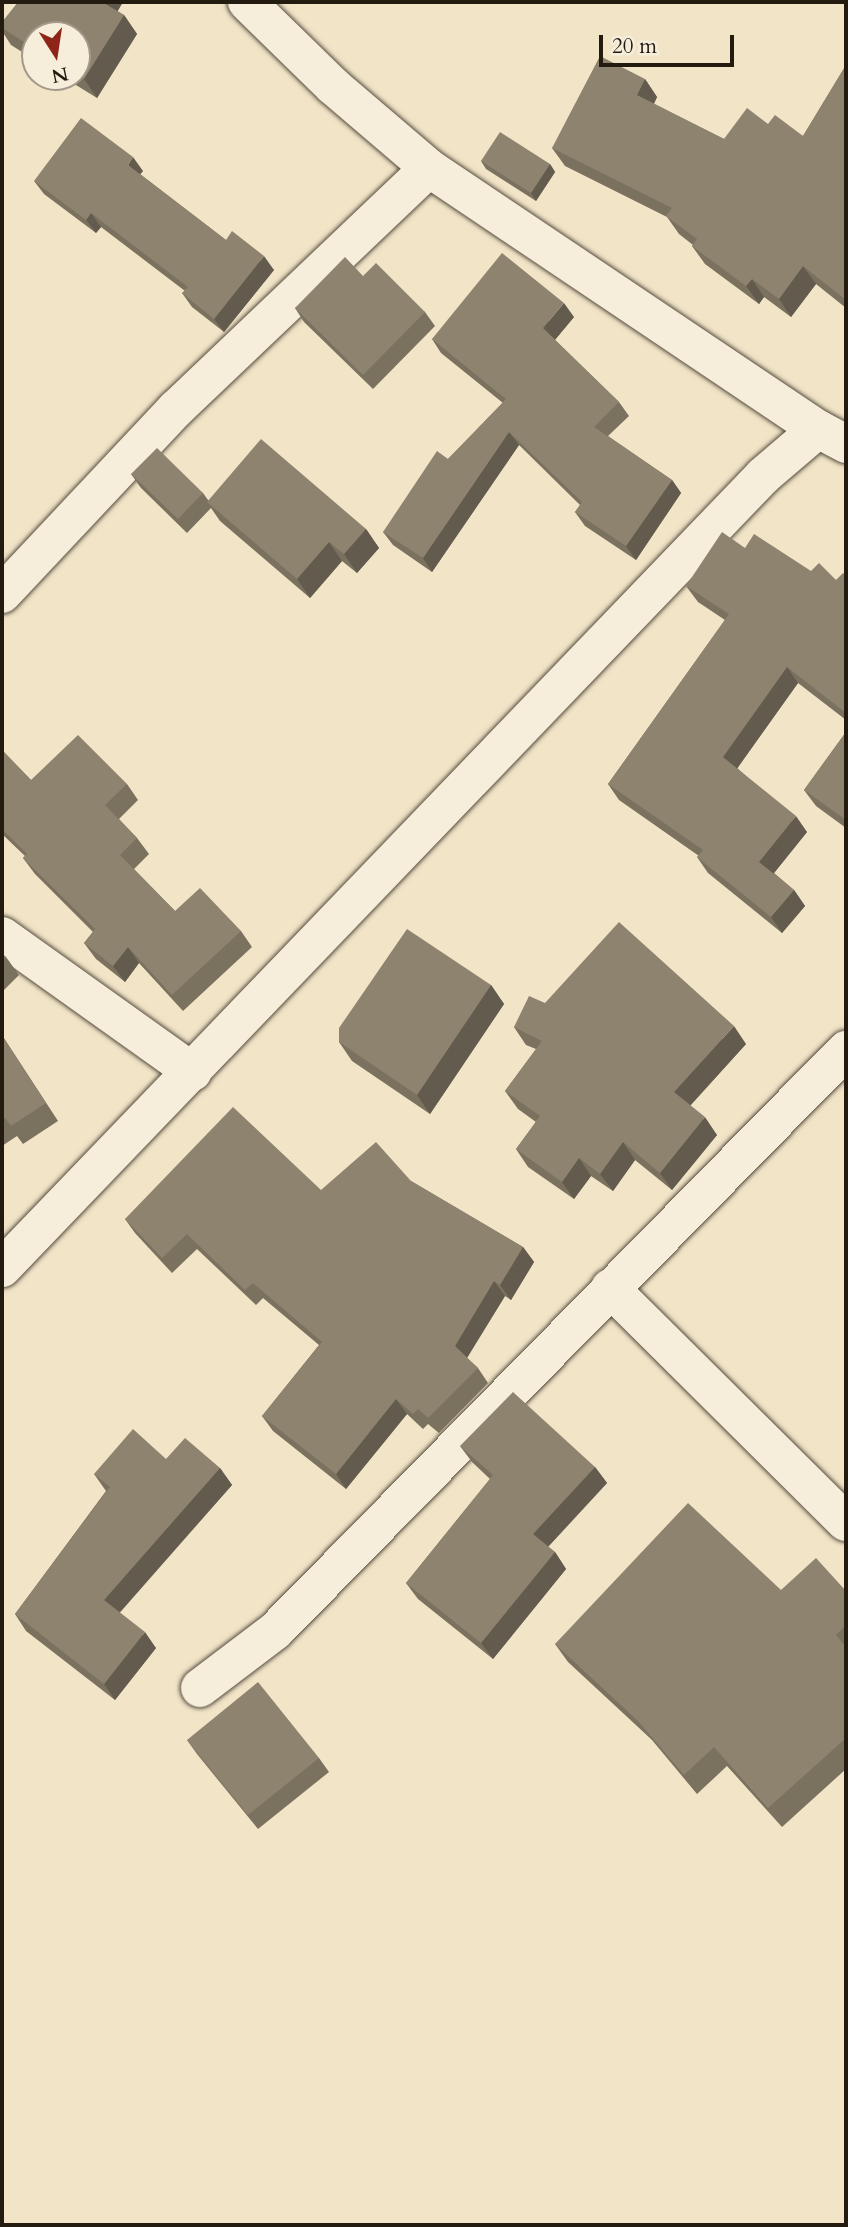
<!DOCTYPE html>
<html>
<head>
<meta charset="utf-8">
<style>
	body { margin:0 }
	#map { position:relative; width:848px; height:2227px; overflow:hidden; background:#f1e4c7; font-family:Cardo,serif }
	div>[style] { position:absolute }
	.roads { filter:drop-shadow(0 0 2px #564c3e) drop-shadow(0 0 2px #564c3e) }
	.street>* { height:38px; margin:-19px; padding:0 19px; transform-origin:19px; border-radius:19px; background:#f6eddb }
	.wall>* { inset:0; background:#7a715f }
	.shaded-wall>* { inset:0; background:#635c4e }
	.building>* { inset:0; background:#8e836f }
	span { translate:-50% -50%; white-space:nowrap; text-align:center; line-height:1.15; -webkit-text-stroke:6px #f6eddb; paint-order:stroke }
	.frame { position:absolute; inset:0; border:4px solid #231a10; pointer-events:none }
	.north { position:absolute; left:21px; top:21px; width:70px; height:70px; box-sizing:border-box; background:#f6eddb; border:2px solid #a2998a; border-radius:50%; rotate:168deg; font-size:19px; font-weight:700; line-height:28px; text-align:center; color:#231a10 }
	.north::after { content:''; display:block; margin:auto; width:24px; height:32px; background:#8f2418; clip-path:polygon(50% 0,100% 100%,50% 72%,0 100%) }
	.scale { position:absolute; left:599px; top:35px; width:135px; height:32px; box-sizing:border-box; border:4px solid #231a10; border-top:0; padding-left:9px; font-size:21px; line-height:24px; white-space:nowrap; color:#231a10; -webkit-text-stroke:5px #f6eddb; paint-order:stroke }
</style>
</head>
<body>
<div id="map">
	<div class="roads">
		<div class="street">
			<i style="left:247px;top:2px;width:120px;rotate:44.3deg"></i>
			<i style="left:333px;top:86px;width:126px;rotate:40.5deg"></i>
			<i style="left:429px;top:168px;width:468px;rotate:33.9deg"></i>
			<i style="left:2px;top:594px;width:254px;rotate:-46.8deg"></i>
			<i style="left:176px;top:409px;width:349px;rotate:-43.6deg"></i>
			<i style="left:2px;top:936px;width:234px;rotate:35.5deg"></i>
			<i style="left:2px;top:1268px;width:1098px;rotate:-46.14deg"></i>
			<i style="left:763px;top:476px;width:72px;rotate:-40.5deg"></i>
			<i style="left:818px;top:429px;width:32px;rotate:28deg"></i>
			<i style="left:610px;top:1288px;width:332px;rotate:44.8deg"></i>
			<i style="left:200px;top:1688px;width:94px;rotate:-37.2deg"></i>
			<i style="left:275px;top:1631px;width:815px;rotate:-45.5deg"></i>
		</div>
	</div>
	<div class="wall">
		<i style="clip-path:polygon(123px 2px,117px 11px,124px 15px,137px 34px,97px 98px,63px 77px,77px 77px,77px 35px,35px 35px,35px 60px,11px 45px,2px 31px,2px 22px)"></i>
		<i style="clip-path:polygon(846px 65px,846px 308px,816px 284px,791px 317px,764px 297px,759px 304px,705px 264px,692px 246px,693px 245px,679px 234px,667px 217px,565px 166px,552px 148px,645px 79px,657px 97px,654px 104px,724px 139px,768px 124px,803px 136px)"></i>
		<i style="clip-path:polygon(481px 161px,550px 164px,555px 172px,536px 201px,486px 169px)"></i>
		<i style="clip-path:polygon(143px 171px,140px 174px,226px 240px,274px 270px,224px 332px,192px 307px,182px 293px,185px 291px,101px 227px,96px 233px,44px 194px,34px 181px)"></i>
		<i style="clip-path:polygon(363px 276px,425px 312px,435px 326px,373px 389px,304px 322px,295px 308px)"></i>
		<i style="clip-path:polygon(574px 317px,555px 340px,619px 402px,629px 416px,608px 436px,672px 480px,681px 493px,636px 560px,585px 526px,575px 512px,580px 505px,519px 445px,432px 572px,393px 545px,383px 532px,448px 459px,503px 403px,441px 353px,432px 339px)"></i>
		<i style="clip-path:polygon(131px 474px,203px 493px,208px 500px,366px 529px,379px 548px,357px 573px,342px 561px,310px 598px,220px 521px,211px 508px,187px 533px,141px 488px)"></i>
		<i style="clip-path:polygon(745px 548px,836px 580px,846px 576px,846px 720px,798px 683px,737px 768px,807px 832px,774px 873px,794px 890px,805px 906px,782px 933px,708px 873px,697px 857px,699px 856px,619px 800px,608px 784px,725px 620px,698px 602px,686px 586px)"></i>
		<i style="clip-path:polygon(846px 732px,846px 828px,816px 806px,804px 790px)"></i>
		<i style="clip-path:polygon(2px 750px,31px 780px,127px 784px,138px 800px,119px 819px,137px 838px,149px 854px,134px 869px,175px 911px,241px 931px,252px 947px,183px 1011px,139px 963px,125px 982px,96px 959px,84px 943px,93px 932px,35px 874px,23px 858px,25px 856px,2px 834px)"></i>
		<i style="clip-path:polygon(2px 954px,6px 957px,19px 975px,2px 992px)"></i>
		<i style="clip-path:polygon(491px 985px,504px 1004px,430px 1114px,352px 1061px,339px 1042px)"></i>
		<i style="clip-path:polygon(545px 1003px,746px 1044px,690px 1106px,717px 1135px,672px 1190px,635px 1160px,613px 1191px,591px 1176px,574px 1199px,528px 1167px,516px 1149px,536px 1122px,518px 1109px,505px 1091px,536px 1049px,526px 1045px,514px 1027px)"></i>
		<i style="clip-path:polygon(2px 1035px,58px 1121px,23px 1144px,17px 1136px,2px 1146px)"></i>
		<i style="clip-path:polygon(411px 1181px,523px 1247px,534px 1262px,511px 1300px,505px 1296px,467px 1358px,478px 1368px,488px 1383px,439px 1433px,428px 1424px,423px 1429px,407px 1414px,346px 1489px,273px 1431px,262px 1416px,319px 1345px,263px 1298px,256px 1305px,197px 1249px,172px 1273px,135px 1233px,125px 1219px,321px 1190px)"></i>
		<i style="clip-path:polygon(460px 1446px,595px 1467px,607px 1483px,548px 1547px,555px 1552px,566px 1569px,493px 1659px,418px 1599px,406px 1583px,490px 1479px,472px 1462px)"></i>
		<i style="clip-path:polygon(166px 1459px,220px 1468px,232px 1485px,119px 1612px,156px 1648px,115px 1700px,26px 1631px,15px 1614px,106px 1491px,94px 1474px)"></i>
		<i style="clip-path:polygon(781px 1590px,846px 1591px,846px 1769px,782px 1827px,727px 1766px,697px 1794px,652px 1740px,568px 1662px,555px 1644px)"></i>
		<i style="clip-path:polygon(187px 1740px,319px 1758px,329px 1772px,258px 1829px,197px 1754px)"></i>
	</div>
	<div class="shaded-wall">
		<i style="clip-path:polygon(101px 2px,123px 2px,113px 19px)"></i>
		<i style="clip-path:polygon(124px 15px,137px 34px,97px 98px,84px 79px)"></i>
		<i style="clip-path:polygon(645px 79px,657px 97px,649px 113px,637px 95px)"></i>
		<i style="clip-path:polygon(133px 157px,143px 171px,137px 178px,128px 165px)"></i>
		<i style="clip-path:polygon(550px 164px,555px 172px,536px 201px,531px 193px)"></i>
		<i style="clip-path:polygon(91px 213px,101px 227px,96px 233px,86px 220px)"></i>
		<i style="clip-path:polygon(264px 256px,274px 270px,224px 332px,214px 319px)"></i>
		<i style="clip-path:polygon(803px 266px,816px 284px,791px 317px,779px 299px)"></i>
		<i style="clip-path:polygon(752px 279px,764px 297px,759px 304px,746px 286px)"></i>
		<i style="clip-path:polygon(564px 303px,574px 317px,553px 342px,543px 328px)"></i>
		<i style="clip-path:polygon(509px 432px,519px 445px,432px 572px,423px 558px)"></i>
		<i style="clip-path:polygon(672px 480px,681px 493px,636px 560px,626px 546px)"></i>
		<i style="clip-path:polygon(366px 529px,379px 548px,357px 573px,344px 554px)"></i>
		<i style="clip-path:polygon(329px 542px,342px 561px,310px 598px,297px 579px)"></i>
		<i style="clip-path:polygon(787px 667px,798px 683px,734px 773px,723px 757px)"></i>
		<i style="clip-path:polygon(796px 816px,807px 832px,770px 878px,759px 862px)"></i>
		<i style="clip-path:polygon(794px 890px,805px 906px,782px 933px,771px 917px)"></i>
		<i style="clip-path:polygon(128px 947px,139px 963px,125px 982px,113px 966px)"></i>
		<i style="clip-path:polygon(491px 985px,504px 1004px,430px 1114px,417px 1095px)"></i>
		<i style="clip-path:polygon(734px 1026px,746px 1044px,686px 1110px,674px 1092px)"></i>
		<i style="clip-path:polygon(705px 1117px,717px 1135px,672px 1190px,660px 1173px)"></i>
		<i style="clip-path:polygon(623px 1142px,635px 1160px,613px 1191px,600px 1174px)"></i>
		<i style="clip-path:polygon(579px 1158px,591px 1176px,574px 1199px,562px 1182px)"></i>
		<i style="clip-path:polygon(523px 1247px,534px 1262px,511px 1300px,500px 1285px)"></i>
		<i style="clip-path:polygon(494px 1281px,505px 1296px,465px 1361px,455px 1346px)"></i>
		<i style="clip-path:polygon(396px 1399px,407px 1414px,346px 1489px,336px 1474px)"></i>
		<i style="clip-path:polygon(595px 1467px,607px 1483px,544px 1551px,533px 1534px)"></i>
		<i style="clip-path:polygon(220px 1468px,232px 1485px,116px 1617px,104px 1600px)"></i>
		<i style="clip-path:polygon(555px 1552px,566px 1569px,493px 1659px,481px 1643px)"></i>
		<i style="clip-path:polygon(145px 1632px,156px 1648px,115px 1700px,104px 1684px)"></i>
	</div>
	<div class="building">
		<i style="clip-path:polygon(18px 2px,102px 2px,124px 15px,84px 79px,77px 75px,77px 35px,35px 35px,35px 49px,2px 28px,2px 22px)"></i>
		<i style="clip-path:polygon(600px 56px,645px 79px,637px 95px,724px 139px,747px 108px,768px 124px,775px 115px,803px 136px,846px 65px,846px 300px,803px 266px,779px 299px,752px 279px,746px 286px,692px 246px,697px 239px,666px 216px,672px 208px,552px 148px)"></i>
		<i style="clip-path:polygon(81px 118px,133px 157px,128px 165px,226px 240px,232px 231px,264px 256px,214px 319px,182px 293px,188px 287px,91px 213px,86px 220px,34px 181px)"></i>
		<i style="clip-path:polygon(500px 132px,550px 164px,531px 193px,481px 161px)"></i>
		<i style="clip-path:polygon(502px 253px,564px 303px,543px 328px,619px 402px,594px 427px,672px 480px,626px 546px,575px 512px,582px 502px,509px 432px,423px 558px,383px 532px,437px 451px,448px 459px,506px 399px,432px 339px)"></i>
		<i style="clip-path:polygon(345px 257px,363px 276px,376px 263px,425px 312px,363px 375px,295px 308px)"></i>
		<i style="clip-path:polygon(261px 439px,366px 529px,344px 554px,329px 542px,297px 579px,207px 502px)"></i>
		<i style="clip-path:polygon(157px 448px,203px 493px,178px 519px,131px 474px)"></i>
		<i style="clip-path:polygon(722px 532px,745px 548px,754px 534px,811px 571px,819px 563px,836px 580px,843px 573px,846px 576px,846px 713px,787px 667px,723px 757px,796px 816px,759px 862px,794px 890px,771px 917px,697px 857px,703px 850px,608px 784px,729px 614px,686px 586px)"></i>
		<i style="clip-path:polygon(846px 732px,846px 820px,804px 790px)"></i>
		<i style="clip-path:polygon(78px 735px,127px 784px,105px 805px,137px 838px,120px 855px,175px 911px,200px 888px,241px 931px,172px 995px,128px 947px,113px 966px,84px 943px,95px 929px,23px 858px,27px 854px,2px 829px,2px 750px,31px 780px)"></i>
		<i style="clip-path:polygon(619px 922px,734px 1026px,674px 1092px,705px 1117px,660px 1173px,623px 1142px,600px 1174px,579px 1158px,562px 1182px,516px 1149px,540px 1116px,505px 1091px,542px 1041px,514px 1027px,529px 996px,545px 1003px)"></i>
		<i style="clip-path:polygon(407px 929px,491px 985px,417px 1095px,339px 1042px,339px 1028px)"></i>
		<i style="clip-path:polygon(2px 954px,6px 957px,2px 962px)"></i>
		<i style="clip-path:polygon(2px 1036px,46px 1103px,11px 1126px,5px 1118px,2px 1120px)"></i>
		<i style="clip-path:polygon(233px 1107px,321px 1190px,376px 1142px,411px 1181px,523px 1247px,500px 1285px,494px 1281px,455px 1346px,478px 1368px,428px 1418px,418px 1409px,413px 1414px,396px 1399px,336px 1474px,262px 1416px,322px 1342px,253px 1283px,245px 1290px,187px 1234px,162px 1258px,125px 1219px)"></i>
		<i style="clip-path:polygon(513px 1392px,595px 1467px,533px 1534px,555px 1552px,481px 1643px,406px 1583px,493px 1475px,460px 1446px)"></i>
		<i style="clip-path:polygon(133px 1429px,166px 1459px,185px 1438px,220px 1468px,104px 1600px,145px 1632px,104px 1684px,15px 1614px,110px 1487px,94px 1474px)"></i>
		<i style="clip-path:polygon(688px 1503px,781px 1590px,816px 1558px,846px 1591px,846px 1625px,836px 1635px,846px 1647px,846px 1738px,768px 1808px,714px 1747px,684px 1775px,638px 1721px,555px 1644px)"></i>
		<i style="clip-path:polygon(258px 1682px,319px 1758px,248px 1815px,187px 1740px)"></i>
	</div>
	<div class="frame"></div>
	<div class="north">N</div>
	<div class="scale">20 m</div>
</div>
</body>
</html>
